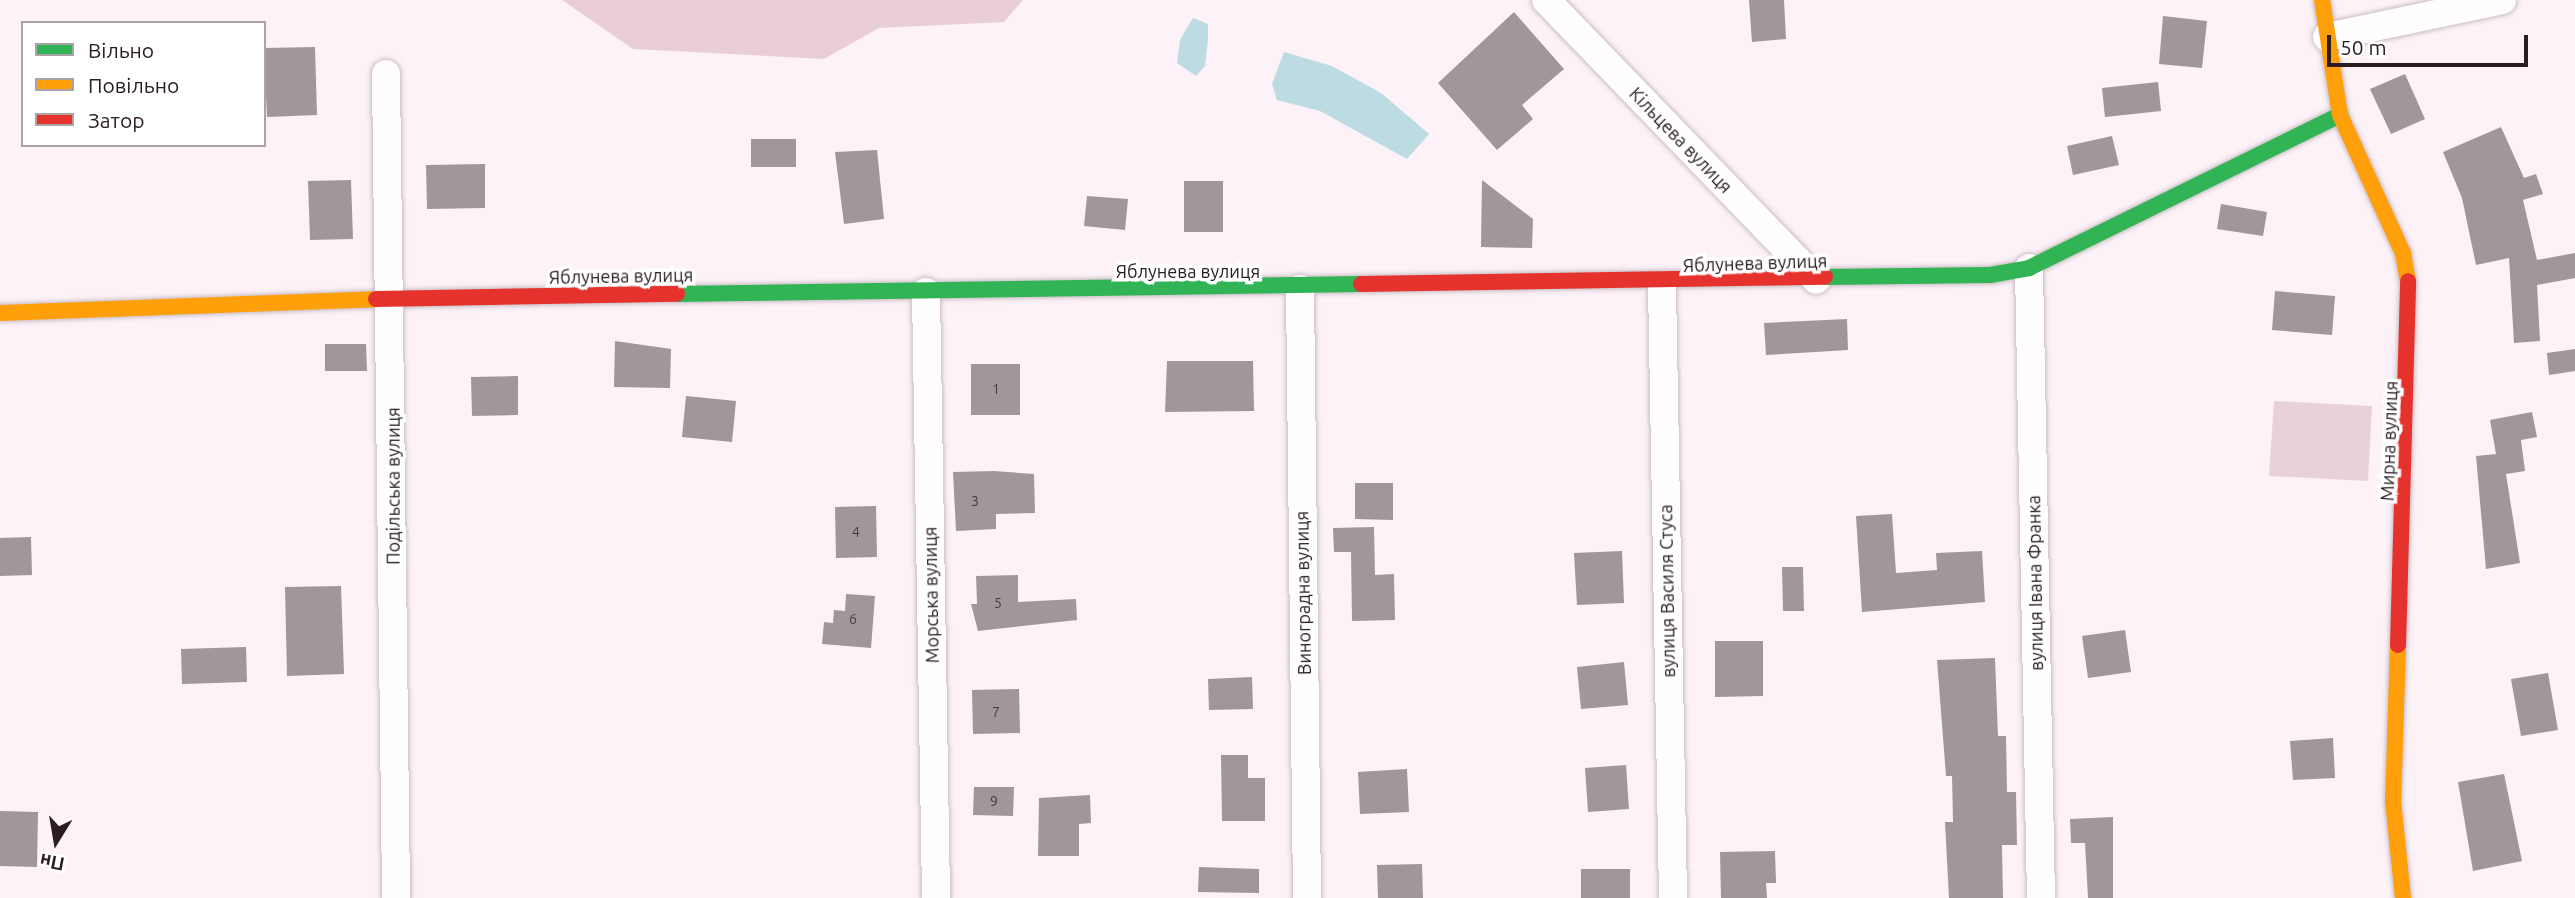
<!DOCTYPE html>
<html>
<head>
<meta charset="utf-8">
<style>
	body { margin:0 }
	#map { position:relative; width:2575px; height:898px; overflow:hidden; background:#fcf2f7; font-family:Ubuntu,sans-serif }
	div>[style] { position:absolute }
	.green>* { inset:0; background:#e8d1db }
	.forest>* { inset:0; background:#e9ceda }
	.water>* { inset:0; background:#bcdbe3 }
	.building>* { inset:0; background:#a1969b }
	.roads { filter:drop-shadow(0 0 2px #c9bec3) drop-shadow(0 0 2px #c9bec3) }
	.street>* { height:28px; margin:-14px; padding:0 14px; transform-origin:14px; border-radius:14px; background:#fffdfe }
	.fast>* { height:16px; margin:-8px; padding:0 8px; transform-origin:8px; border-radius:8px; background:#30b455 }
	.slow>* { height:16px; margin:-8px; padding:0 8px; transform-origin:8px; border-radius:8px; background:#ff9f0a }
	.jam>* { height:16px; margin:-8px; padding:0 8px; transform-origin:8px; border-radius:8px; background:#e5322d }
	span { translate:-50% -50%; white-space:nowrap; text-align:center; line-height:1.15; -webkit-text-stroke:7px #fff; paint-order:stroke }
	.number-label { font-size:14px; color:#483a40 }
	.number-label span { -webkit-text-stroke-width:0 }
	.street-label { font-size:18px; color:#2a1c22 }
	.legend { position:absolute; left:21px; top:21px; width:245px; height:126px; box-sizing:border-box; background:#fff; border:2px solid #aaa4a7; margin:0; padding:9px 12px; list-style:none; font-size:21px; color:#2a1c22 }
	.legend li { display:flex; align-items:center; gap:14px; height:35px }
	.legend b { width:35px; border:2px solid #aaa4a7 }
	.north { position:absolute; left:21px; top:807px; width:70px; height:70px; -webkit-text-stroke:5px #fff; paint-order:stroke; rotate:191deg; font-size:19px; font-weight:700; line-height:28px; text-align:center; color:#2a1c22 }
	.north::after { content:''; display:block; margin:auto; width:24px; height:32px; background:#2a1c22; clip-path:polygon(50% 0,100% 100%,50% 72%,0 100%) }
	.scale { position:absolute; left:2327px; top:35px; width:201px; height:32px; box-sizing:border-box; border:4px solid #2a1c22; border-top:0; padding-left:9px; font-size:21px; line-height:24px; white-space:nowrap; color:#2a1c22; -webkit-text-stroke:5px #fff; paint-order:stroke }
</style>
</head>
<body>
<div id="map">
	<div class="green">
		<i style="clip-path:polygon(2274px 401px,2372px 406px,2368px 481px,2269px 476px)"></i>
	</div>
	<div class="forest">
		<i style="clip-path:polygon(562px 0,1023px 0,1004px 22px,879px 28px,824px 59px,633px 49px)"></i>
	</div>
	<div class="water">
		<i style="clip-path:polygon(1193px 18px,1208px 24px,1208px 39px,1205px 66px,1196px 76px,1177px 63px,1180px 40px)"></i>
		<i style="clip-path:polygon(1284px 52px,1332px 66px,1381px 93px,1429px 134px,1407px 159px,1320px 111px,1277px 100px,1272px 84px)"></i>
	</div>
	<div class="building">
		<i style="clip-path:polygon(1749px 0,1784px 0,1786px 39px,1752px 42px)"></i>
		<i style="clip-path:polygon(1514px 12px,1564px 69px,1522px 105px,1533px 119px,1497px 150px,1438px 83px)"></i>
		<i style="clip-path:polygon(2163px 16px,2207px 21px,2202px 68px,2159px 64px)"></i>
		<i style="clip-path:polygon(315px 47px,317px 115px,267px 117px,264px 48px)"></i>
		<i style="clip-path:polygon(2405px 74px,2425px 119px,2391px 134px,2370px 89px)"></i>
		<i style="clip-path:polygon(2158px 82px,2161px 111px,2105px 117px,2102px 88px)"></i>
		<i style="clip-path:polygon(2501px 127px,2524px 178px,2536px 174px,2543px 194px,2523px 200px,2537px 260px,2575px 253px,2575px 278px,2537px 285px,2540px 341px,2514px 343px,2509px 258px,2476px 265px,2462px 198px,2443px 152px)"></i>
		<i style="clip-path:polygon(2112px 136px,2119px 165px,2073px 175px,2067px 146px)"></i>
		<i style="clip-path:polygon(751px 139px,796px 139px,796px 167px,751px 167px)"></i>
		<i style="clip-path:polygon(877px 150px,884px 219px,844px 224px,835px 152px)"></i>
		<i style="clip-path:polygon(485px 164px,485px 208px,427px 209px,426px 165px)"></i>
		<i style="clip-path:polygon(351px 180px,353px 239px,310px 240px,308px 181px)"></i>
		<i style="clip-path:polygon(1482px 180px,1533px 219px,1532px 248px,1481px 247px)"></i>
		<i style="clip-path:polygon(1184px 181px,1223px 181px,1223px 232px,1184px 232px)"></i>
		<i style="clip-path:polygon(1087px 196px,1128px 199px,1125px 230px,1084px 226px)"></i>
		<i style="clip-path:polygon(2221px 204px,2267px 212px,2263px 236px,2217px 229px)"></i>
		<i style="clip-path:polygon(2275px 291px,2335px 296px,2332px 335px,2272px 330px)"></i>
		<i style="clip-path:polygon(1847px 319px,1848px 350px,1766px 355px,1764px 323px)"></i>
		<i style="clip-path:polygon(615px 341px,671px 349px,670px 388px,614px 387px)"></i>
		<i style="clip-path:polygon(325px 344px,366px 344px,367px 371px,325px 371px)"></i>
		<i style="clip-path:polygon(2575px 349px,2575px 371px,2549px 375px,2547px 353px)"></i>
		<i style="clip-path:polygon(1167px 361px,1253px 361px,1254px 411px,1165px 412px)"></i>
		<i style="clip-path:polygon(971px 364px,1020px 364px,1020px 415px,971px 415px)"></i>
		<i style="clip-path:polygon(518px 376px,518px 415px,472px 416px,471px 377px)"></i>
		<i style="clip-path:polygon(686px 396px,736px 401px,732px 442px,682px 437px)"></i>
		<i style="clip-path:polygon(2532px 412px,2537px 437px,2521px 440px,2525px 471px,2506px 474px,2520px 563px,2486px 569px,2476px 456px,2496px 454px,2490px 420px)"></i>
		<i style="clip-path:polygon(994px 471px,1034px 474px,1035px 513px,996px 514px,996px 529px,956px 531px,953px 472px)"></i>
		<i style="clip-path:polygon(1355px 483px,1393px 483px,1393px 520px,1355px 519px)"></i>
		<i style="clip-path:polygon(876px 506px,877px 557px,836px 558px,835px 507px)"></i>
		<i style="clip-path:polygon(1892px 514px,1896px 573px,1937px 570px,1936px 553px,1982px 551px,1985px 602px,1862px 612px,1856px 516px)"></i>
		<i style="clip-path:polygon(1374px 527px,1375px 575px,1394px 574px,1395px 620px,1352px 621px,1351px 552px,1334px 552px,1333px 528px)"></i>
		<i style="clip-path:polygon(31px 537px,32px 575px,0 576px,0 538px)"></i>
		<i style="clip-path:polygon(1622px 551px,1624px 603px,1577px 605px,1574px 553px)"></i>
		<i style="clip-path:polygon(1782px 567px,1803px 567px,1804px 611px,1783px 611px)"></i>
		<i style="clip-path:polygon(1018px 575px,1018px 602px,1076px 599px,1077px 620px,978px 631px,971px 604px,977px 604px,976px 576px)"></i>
		<i style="clip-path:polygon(341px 586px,344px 674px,287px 676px,285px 587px)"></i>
		<i style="clip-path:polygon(846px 594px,875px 596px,871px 648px,822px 644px,824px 622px,833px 623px,834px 610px,845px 611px)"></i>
		<i style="clip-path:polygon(2125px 630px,2131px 672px,2088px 678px,2082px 636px)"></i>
		<i style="clip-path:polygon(1715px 641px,1763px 641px,1763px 696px,1715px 697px)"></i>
		<i style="clip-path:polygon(246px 647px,247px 682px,182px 684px,181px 649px)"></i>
		<i style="clip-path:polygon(1995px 658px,1998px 736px,2006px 736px,2007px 792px,2016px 792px,2017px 845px,2002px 845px,2003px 898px,1949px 898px,1945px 822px,1953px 822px,1952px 776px,1946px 776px,1937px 660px)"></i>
		<i style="clip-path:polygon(1624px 662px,1628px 705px,1581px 709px,1577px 667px)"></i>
		<i style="clip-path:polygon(2548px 673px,2558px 730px,2521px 736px,2511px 679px)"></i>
		<i style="clip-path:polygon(1252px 677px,1253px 709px,1209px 710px,1208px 679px)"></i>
		<i style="clip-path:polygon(1019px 689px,1020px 733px,973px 734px,972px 690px)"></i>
		<i style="clip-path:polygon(2333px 738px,2335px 778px,2293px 780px,2290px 741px)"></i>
		<i style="clip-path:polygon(1221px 755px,1248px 755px,1248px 778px,1265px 778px,1265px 821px,1222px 821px)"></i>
		<i style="clip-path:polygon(1626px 765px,1629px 809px,1588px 812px,1585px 768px)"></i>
		<i style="clip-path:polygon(1407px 769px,1409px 812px,1360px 814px,1358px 772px)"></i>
		<i style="clip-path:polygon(2504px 774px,2522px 861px,2473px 871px,2458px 782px)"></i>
		<i style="clip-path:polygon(974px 787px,1014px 787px,1013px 816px,973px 815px)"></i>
		<i style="clip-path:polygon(1090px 795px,1091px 823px,1079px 824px,1079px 856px,1038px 856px,1039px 798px)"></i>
		<i style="clip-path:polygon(0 811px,38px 812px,37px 867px,0 866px)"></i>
		<i style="clip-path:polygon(2113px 817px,2113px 898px,2088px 898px,2085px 843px,2071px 843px,2070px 819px)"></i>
		<i style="clip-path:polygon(1775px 851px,1776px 883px,1766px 883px,1767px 898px,1721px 898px,1720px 852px)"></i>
		<i style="clip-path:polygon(1422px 864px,1423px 898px,1378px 898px,1377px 865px)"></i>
		<i style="clip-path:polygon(1199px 867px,1259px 869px,1259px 893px,1198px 892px)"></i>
		<i style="clip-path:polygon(1581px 869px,1630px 869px,1630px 898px,1581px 898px)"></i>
	</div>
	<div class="roads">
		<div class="street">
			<i style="left:1546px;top:0;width:389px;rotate:46deg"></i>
			<i style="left:2327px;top:37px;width:179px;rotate:-11.9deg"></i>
			<i style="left:386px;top:74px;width:824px;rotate:89.3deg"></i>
			<i style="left:2029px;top:268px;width:630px;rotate:88.91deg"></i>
			<i style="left:1662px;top:285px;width:613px;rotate:88.97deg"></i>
			<i style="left:1300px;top:289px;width:609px;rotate:89.34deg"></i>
			<i style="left:926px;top:292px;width:606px;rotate:89.05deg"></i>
		</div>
		<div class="fast">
			<i style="left:1825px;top:277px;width:165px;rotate:-0.7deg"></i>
			<i style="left:1990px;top:275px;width:40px;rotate:-10deg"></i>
			<i style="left:2029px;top:268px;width:347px;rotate:-26.2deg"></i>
			<i style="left:677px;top:294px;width:684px;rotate:-0.84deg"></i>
		</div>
		<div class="slow">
			<i style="left:2322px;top:0;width:116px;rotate:81.1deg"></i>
			<i style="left:2340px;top:115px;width:152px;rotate:65.5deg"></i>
			<i style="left:2403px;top:253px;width:28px;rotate:80deg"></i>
			<i style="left:0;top:313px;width:376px;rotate:-2.1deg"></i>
			<i style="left:2398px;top:645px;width:156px;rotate:91.8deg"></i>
			<i style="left:2393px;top:801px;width:98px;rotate:84.1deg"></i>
		</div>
		<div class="jam">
			<i style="left:1361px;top:284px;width:464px;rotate:-0.9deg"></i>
			<i style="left:376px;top:299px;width:301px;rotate:-1deg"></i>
			<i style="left:2398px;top:645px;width:364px;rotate:-88.4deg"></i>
		</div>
	</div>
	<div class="number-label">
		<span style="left:996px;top:389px">1</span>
		<span style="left:975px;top:501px">3</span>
		<span style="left:856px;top:532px">4</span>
		<span style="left:998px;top:603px">5</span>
		<span style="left:853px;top:619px">6</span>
		<span style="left:996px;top:712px">7</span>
		<span style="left:994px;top:801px">9</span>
	</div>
	<div class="street-label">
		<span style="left:1681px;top:140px;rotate:46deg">Кільцева вулиця</span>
		<span style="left:1755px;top:263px;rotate:-2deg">Яблунева вулиця</span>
		<span style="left:1188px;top:271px">Яблунева вулиця</span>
		<span style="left:621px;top:276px;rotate:-1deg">Яблунева вулиця</span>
		<span style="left:2389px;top:441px;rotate:-88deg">Мирна вулиця</span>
		<span style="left:393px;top:486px;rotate:-90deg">Подільська вулиця</span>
		<span style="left:2035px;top:583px;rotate:-91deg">вулиця Івана Франка</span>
		<span style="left:1667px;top:591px;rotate:-91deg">вулиця Василя Стуса</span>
		<span style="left:1303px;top:593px;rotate:-91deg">Виноградна вулиця</span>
		<span style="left:931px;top:595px;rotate:-91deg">Морська вулиця</span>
	</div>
	<ul class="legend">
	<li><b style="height:9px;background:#30b455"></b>Вільно</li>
	<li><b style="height:9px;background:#ff9f0a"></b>Повільно</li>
	<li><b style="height:9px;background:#e5322d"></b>Затор</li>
	</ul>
	<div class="north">Пн</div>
	<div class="scale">50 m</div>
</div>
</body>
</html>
